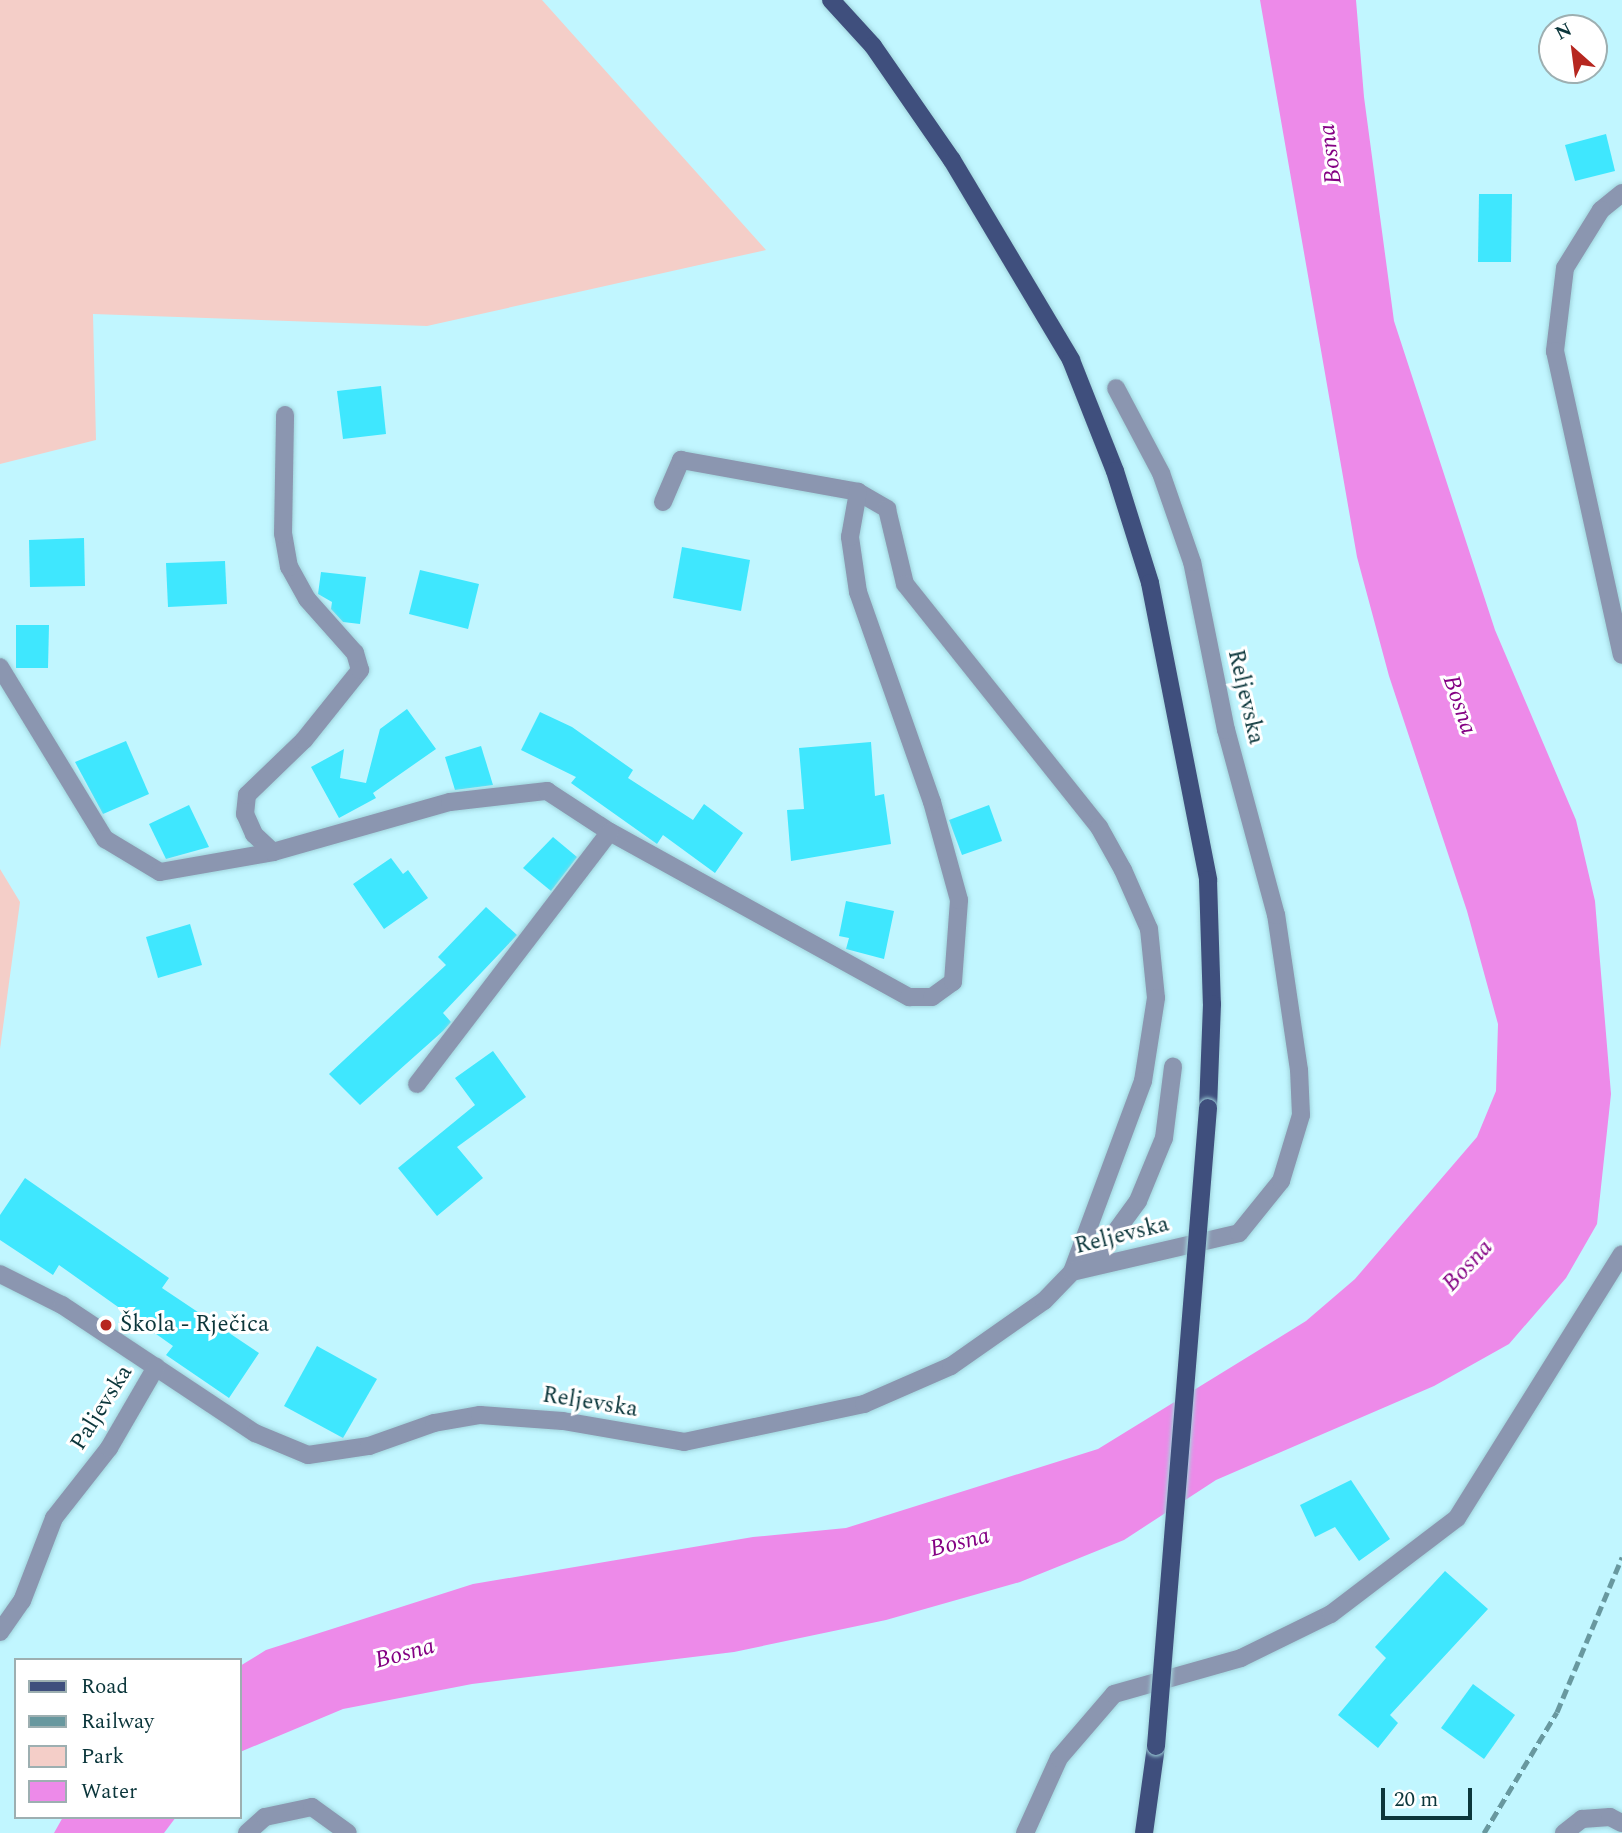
<!DOCTYPE html>
<html>
<head>
<meta charset="utf-8">
<style>
	body { margin:0 }
	#map { position:relative; width:1622px; height:1833px; overflow:hidden; background:#c1f6ff; font-family:Spectral,serif }
	div>[style] { position:absolute }
	.green>* { inset:0; background:#f4cec8 }
	.water>* { inset:0; background:#ed8ae9 }
	.building>* { inset:0; background:#3fe7fe }
	.roads { filter:drop-shadow(0 0 2px #a0d3dc) drop-shadow(0 0 2px #a0d3dc) }
	.minor>* { height:18px; margin:-9px; padding:0 9px; transform-origin:9px; border-radius:9px; background:#8b96b0 }
	.major>* { height:18px; margin:-9px; padding:0 9px; transform-origin:9px; border-radius:9px; background:#3f4f7d }
	.rail>* { height:5px; margin-top:-2.5px; transform-origin:0; background:repeating-linear-gradient(90deg,#68989f 0 10px,transparent 0 15px) }
	.bridges { filter:drop-shadow(0 0 2px #a0d3dc) drop-shadow(0 0 2px #a0d3dc) }
	.major-bridge>* { height:18px; margin:-9px; padding:0 9px; transform-origin:9px; border-radius:9px; background:#3f4f7d }
	.dots>* { width:19px; height:19px; translate:-50% -50%; box-sizing:border-box; border:4px solid #fff; border-radius:50% }
	span { translate:-50% -50%; white-space:nowrap; text-align:center; line-height:1.15; -webkit-text-stroke:6px #fff; paint-order:stroke }
	.street-label { font-size:23px; color:#0b363b }
	.poi-label { font-size:23px; color:#0b363b }
	.left { translate:0 -50%; text-align:left }
	.water-label { font-size:24px; color:#840083; font-style:italic }
	.legend { position:absolute; left:14px; top:1658px; width:228px; height:161px; box-sizing:border-box; background:#fff; border:2px solid #9dafb1; margin:0; padding:9px 12px; list-style:none; font-size:21px; color:#0b363b }
	.legend li { display:flex; align-items:center; gap:14px; height:35px }
	.legend b { width:35px; border:2px solid #9dafb1 }
	.north { position:absolute; left:1538px; top:14px; width:70px; height:70px; box-sizing:border-box; background:#fff; border:2px solid #9dafb1; border-radius:50%; rotate:332deg; font-size:19px; font-weight:700; line-height:28px; text-align:center; color:#0b363b }
	.north::after { content:''; display:block; margin:auto; width:24px; height:32px; background:#b62720; clip-path:polygon(50% 0,100% 100%,50% 72%,0 100%) }
	.scale { position:absolute; left:1381px; top:1788px; width:91px; height:32px; box-sizing:border-box; border:4px solid #0b363b; border-top:0; padding-left:9px; font-size:21px; line-height:24px; white-space:nowrap; color:#0b363b; -webkit-text-stroke:5px #fff; paint-order:stroke }
</style>
</head>
<body>
<div id="map">
	<div class="green">
		<i style="clip-path:polygon(0 0,542px 0,766px 250px,427px 326px,93px 314px,96px 440px,0 464px)"></i>
		<i style="clip-path:polygon(0 869px,20px 902px,0 1049px)"></i>
	</div>
	<div class="water">
		<i style="clip-path:polygon(1260px 0,1356px 0,1364px 97px,1394px 321px,1495px 630px,1576px 820px,1595px 901px,1611px 1094px,1597px 1224px,1566px 1278px,1509px 1344px,1434px 1386px,1216px 1480px,1124px 1540px,1020px 1582px,886px 1620px,734px 1652px,472px 1684px,343px 1709px,240px 1752px,240px 1666px,266px 1650px,473px 1584px,753px 1537px,846px 1528px,1098px 1449px,1306px 1321px,1355px 1279px,1477px 1137px,1496px 1091px,1498px 1024px,1467px 911px,1389px 676px,1357px 557px)"></i>
		<i style="clip-path:polygon(63px 1817px,176px 1817px,164px 1833px,54px 1833px)"></i>
	</div>
	<div class="building">
		<i style="clip-path:polygon(1606px 134px,1615px 171px,1575px 181px,1565px 145px)"></i>
		<i style="clip-path:polygon(1479px 194px,1512px 194px,1511px 262px,1478px 262px)"></i>
		<i style="clip-path:polygon(381px 386px,386px 434px,343px 439px,337px 391px)"></i>
		<i style="clip-path:polygon(84px 538px,85px 586px,30px 587px,29px 540px)"></i>
		<i style="clip-path:polygon(682px 547px,750px 560px,741px 611px,673px 598px)"></i>
		<i style="clip-path:polygon(225px 561px,227px 604px,168px 607px,166px 563px)"></i>
		<i style="clip-path:polygon(420px 570px,479px 584px,468px 629px,409px 614px)"></i>
		<i style="clip-path:polygon(321px 572px,366px 577px,360px 624px,343px 622px,331px 609px,332px 602px,318px 594px)"></i>
		<i style="clip-path:polygon(16px 625px,49px 625px,48px 668px,16px 668px)"></i>
		<i style="clip-path:polygon(407px 709px,436px 749px,373px 793px,376px 798px,339px 818px,311px 767px,344px 749px,340px 778px,366px 783px,380px 729px)"></i>
		<i style="clip-path:polygon(540px 712px,572px 727px,633px 770px,628px 778px,693px 820px,704px 804px,743px 833px,715px 873px,663px 835px,657px 844px,571px 783px,576px 777px,521px 750px)"></i>
		<i style="clip-path:polygon(126px 741px,149px 794px,103px 814px,75px 762px)"></i>
		<i style="clip-path:polygon(871px 742px,875px 796px,884px 794px,891px 844px,791px 861px,787px 810px,804px 809px,799px 748px)"></i>
		<i style="clip-path:polygon(481px 746px,493px 785px,455px 790px,445px 757px)"></i>
		<i style="clip-path:polygon(189px 805px,209px 847px,166px 859px,149px 824px)"></i>
		<i style="clip-path:polygon(989px 805px,1002px 841px,962px 855px,949px 820px)"></i>
		<i style="clip-path:polygon(553px 837px,577px 857px,551px 891px,523px 868px)"></i>
		<i style="clip-path:polygon(391px 858px,403px 874px,408px 870px,428px 898px,384px 929px,353px 884px)"></i>
		<i style="clip-path:polygon(846px 901px,894px 911px,884px 959px,846px 949px,849px 938px,839px 936px)"></i>
		<i style="clip-path:polygon(486px 907px,517px 935px,443px 1013px,451px 1022px,443px 1031px,360px 1105px,329px 1074px,446px 965px,438px 957px)"></i>
		<i style="clip-path:polygon(190px 924px,202px 965px,158px 978px,146px 937px)"></i>
		<i style="clip-path:polygon(493px 1051px,526px 1097px,457px 1147px,483px 1178px,437px 1216px,398px 1168px,475px 1105px,455px 1078px)"></i>
		<i style="clip-path:polygon(25px 1178px,169px 1278px,162px 1288px,259px 1353px,229px 1398px,166px 1355px,173px 1346px,59px 1265px,53px 1275px,0 1240px,0 1215px)"></i>
		<i style="clip-path:polygon(317px 1346px,377px 1379px,343px 1438px,284px 1406px)"></i>
		<i style="clip-path:polygon(1351px 1480px,1390px 1539px,1359px 1561px,1335px 1527px,1315px 1537px,1300px 1505px)"></i>
		<i style="clip-path:polygon(1445px 1571px,1488px 1609px,1390px 1715px,1398px 1723px,1378px 1748px,1338px 1715px,1386px 1658px,1375px 1647px)"></i>
		<i style="clip-path:polygon(1473px 1684px,1515px 1715px,1484px 1759px,1441px 1728px)"></i>
	</div>
	<div class="roads">
		<div class="minor">
			<i style="left:1622px;top:193px;width:27px;rotate:141deg"></i>
			<i style="left:1601px;top:210px;width:68px;rotate:121.8deg"></i>
			<i style="left:1565px;top:268px;width:84px;rotate:96.9deg"></i>
			<i style="left:1555px;top:351px;width:311px;rotate:77.6deg"></i>
			<i style="left:663px;top:502px;width:46px;rotate:-66.8deg"></i>
			<i style="left:681px;top:460px;width:180px;rotate:10.2deg"></i>
			<i style="left:858px;top:492px;width:34px;rotate:30deg"></i>
			<i style="left:887px;top:509px;width:77px;rotate:76.5deg"></i>
			<i style="left:905px;top:584px;width:311px;rotate:51.4deg"></i>
			<i style="left:1099px;top:827px;width:49px;rotate:60.8deg"></i>
			<i style="left:1123px;top:870px;width:64px;rotate:66.2deg"></i>
			<i style="left:1149px;top:929px;width:69px;rotate:84.2deg"></i>
			<i style="left:1156px;top:998px;width:84px;rotate:98.9deg"></i>
			<i style="left:1143px;top:1081px;width:204px;rotate:110.4deg"></i>
			<i style="left:0;top:667px;width:202px;rotate:58.6deg"></i>
			<i style="left:105px;top:839px;width:64px;rotate:31deg"></i>
			<i style="left:160px;top:872px;width:115px;rotate:-10deg"></i>
			<i style="left:273px;top:852px;width:184px;rotate:-15.8deg"></i>
			<i style="left:450px;top:802px;width:98px;rotate:-6.5deg"></i>
			<i style="left:547px;top:791px;width:75px;rotate:33.1deg"></i>
			<i style="left:610px;top:832px;width:342px;rotate:28.9deg"></i>
			<i style="left:909px;top:997px;width:23px"></i>
			<i style="left:932px;top:997px;width:26px;rotate:-36deg"></i>
			<i style="left:953px;top:982px;width:82px;rotate:-85.8deg"></i>
			<i style="left:959px;top:900px;width:102px;rotate:-105.4deg"></i>
			<i style="left:932px;top:802px;width:223px;rotate:-109.4deg"></i>
			<i style="left:858px;top:592px;width:56px;rotate:-98.3deg"></i>
			<i style="left:850px;top:537px;width:46px;rotate:-79.9deg"></i>
			<i style="left:273px;top:852px;width:26px;rotate:-137deg"></i>
			<i style="left:254px;top:834px;width:22px;rotate:-114deg"></i>
			<i style="left:245px;top:814px;width:19px;rotate:-84deg"></i>
			<i style="left:247px;top:795px;width:79px;rotate:-44deg"></i>
			<i style="left:304px;top:740px;width:90px;rotate:-51.3deg"></i>
			<i style="left:360px;top:670px;width:18px;rotate:-106deg"></i>
			<i style="left:355px;top:653px;width:72px;rotate:-131.6deg"></i>
			<i style="left:307px;top:599px;width:37px;rotate:-119deg"></i>
			<i style="left:289px;top:567px;width:34px;rotate:-100deg"></i>
			<i style="left:283px;top:534px;width:119px;rotate:-89deg"></i>
			<i style="left:417px;top:1084px;width:317px;rotate:-52.6deg"></i>
			<i style="left:1078px;top:1268px;width:31px;rotate:-37deg"></i>
			<i style="left:1103px;top:1249px;width:59px;rotate:-53.9deg"></i>
			<i style="left:1138px;top:1201px;width:68px;rotate:-67.6deg"></i>
			<i style="left:1164px;top:1138px;width:72px;rotate:-82.8deg"></i>
			<i style="left:0;top:1274px;width:69px;rotate:26.6deg"></i>
			<i style="left:62px;top:1305px;width:232px;rotate:33.6deg"></i>
			<i style="left:255px;top:1433px;width:57px;rotate:22.5deg"></i>
			<i style="left:308px;top:1455px;width:62px;rotate:-8.4deg"></i>
			<i style="left:369px;top:1446px;width:69px;rotate:-19.5deg"></i>
			<i style="left:434px;top:1423px;width:47px;rotate:-9.9deg"></i>
			<i style="left:480px;top:1415px;width:83px;rotate:4.1deg"></i>
			<i style="left:563px;top:1421px;width:123px;rotate:9.8deg"></i>
			<i style="left:684px;top:1442px;width:184px;rotate:-11.9deg"></i>
			<i style="left:864px;top:1404px;width:95px;rotate:-23.6deg"></i>
			<i style="left:951px;top:1366px;width:113px;rotate:-35deg"></i>
			<i style="left:1044px;top:1301px;width:40px;rotate:-46deg"></i>
			<i style="left:1072px;top:1272px;width:171px;rotate:-13.1deg"></i>
			<i style="left:1239px;top:1233px;width:67px;rotate:-51.1deg"></i>
			<i style="left:1281px;top:1181px;width:69px;rotate:-73.1deg"></i>
			<i style="left:1301px;top:1115px;width:45px;rotate:-92.5deg"></i>
			<i style="left:1299px;top:1070px;width:157px;rotate:-98.4deg"></i>
			<i style="left:1276px;top:915px;width:192px;rotate:-105.1deg"></i>
			<i style="left:1226px;top:730px;width:171px;rotate:-101.4deg"></i>
			<i style="left:1192px;top:562px;width:94px;rotate:-109.2deg"></i>
			<i style="left:1161px;top:473px;width:96px;rotate:-117.9deg"></i>
			<i style="left:0;top:1632px;width:38px;rotate:-55deg"></i>
			<i style="left:22px;top:1601px;width:89px;rotate:-68.9deg"></i>
			<i style="left:54px;top:1518px;width:89px;rotate:-51.8deg"></i>
			<i style="left:109px;top:1448px;width:94px;rotate:-59.9deg"></i>
			<i style="left:247px;top:1833px;width:24px;rotate:-42deg"></i>
			<i style="left:265px;top:1817px;width:48px;rotate:-12deg"></i>
			<i style="left:312px;top:1807px;width:44px;rotate:35.8deg"></i>
			<i style="left:1025px;top:1833px;width:82px;rotate:-65.6deg"></i>
			<i style="left:1059px;top:1758px;width:84px;rotate:-49.3deg"></i>
			<i style="left:1114px;top:1694px;width:132px;rotate:-15.8deg"></i>
			<i style="left:1241px;top:1658px;width:100px;rotate:-26.1deg"></i>
			<i style="left:1331px;top:1614px;width:158px;rotate:-37.3deg"></i>
			<i style="left:1457px;top:1518px;width:311px;rotate:-58deg"></i>
			<i style="left:1564px;top:1833px;width:23px;rotate:-38deg"></i>
			<i style="left:1582px;top:1819px;width:28px;rotate:-4deg"></i>
			<i style="left:1610px;top:1817px;width:13px;rotate:27deg"></i>
		</div>
		<div class="major">
			<i style="left:831px;top:0;width:62px;rotate:47.6deg"></i>
			<i style="left:873px;top:46px;width:139px;rotate:55.3deg"></i>
			<i style="left:952px;top:160px;width:233px;rotate:59.2deg"></i>
			<i style="left:1071px;top:360px;width:119px;rotate:68.4deg"></i>
			<i style="left:1115px;top:471px;width:117px;rotate:72.6deg"></i>
			<i style="left:1150px;top:583px;width:303px;rotate:78.9deg"></i>
			<i style="left:1208px;top:880px;width:124px;rotate:88.2deg"></i>
			<i style="left:1212px;top:1004px;width:104px;rotate:92.2deg"></i>
			<i style="left:1144px;top:1833px;width:88px;rotate:-82.1deg"></i>
		</div>
	</div>
	<div class="rail">
		<i style="left:1484px;top:1833px;width:141px;rotate:-58.9deg"></i>
		<i style="left:1557px;top:1712px;width:168px;rotate:-67.2deg"></i>
	</div>
	<div class="bridges">
		<div class="major-bridge">
			<i style="left:1156px;top:1746px;width:640px;rotate:-85.34deg"></i>
		</div>
	</div>
	<div class="dots">
		<i style="left:106px;top:1325px;background:#b62720"></i>
	</div>
	<div class="street-label">
		<span style="left:1245px;top:697px;rotate:77deg">Reljevska</span>
		<span style="left:1122px;top:1236px;rotate:-14deg">Reljevska</span>
		<span style="left:590px;top:1403px;rotate:9deg">Reljevska</span>
		<span style="left:102px;top:1408px;rotate:-58deg">Paljevska</span>
	</div>
	<div class="poi-label">
		<span class="left" style="left:120px;top:1325px">Škola - Rječica</span>
	</div>
	<div class="water-label">
		<span style="left:1331px;top:154px;rotate:-97deg">Bosna</span>
		<span style="left:1459px;top:705px;rotate:71deg">Bosna</span>
		<span style="left:1468px;top:1266px;rotate:-47deg">Bosna</span>
		<span style="left:960px;top:1543px;rotate:-14deg">Bosna</span>
		<span style="left:405px;top:1654px;rotate:-15deg">Bosna</span>
	</div>
	<ul class="legend">
	<li><b style="height:9px;background:#3f4f7d"></b>Road</li>
	<li><b style="height:9px;background:#68989f"></b>Railway</li>
	<li><b style="height:19px;background:#f4cec8"></b>Park</li>
	<li><b style="height:19px;background:#ed8ae9"></b>Water</li>
	</ul>
	<div class="north">N</div>
	<div class="scale">20 m</div>
</div>
</body>
</html>
